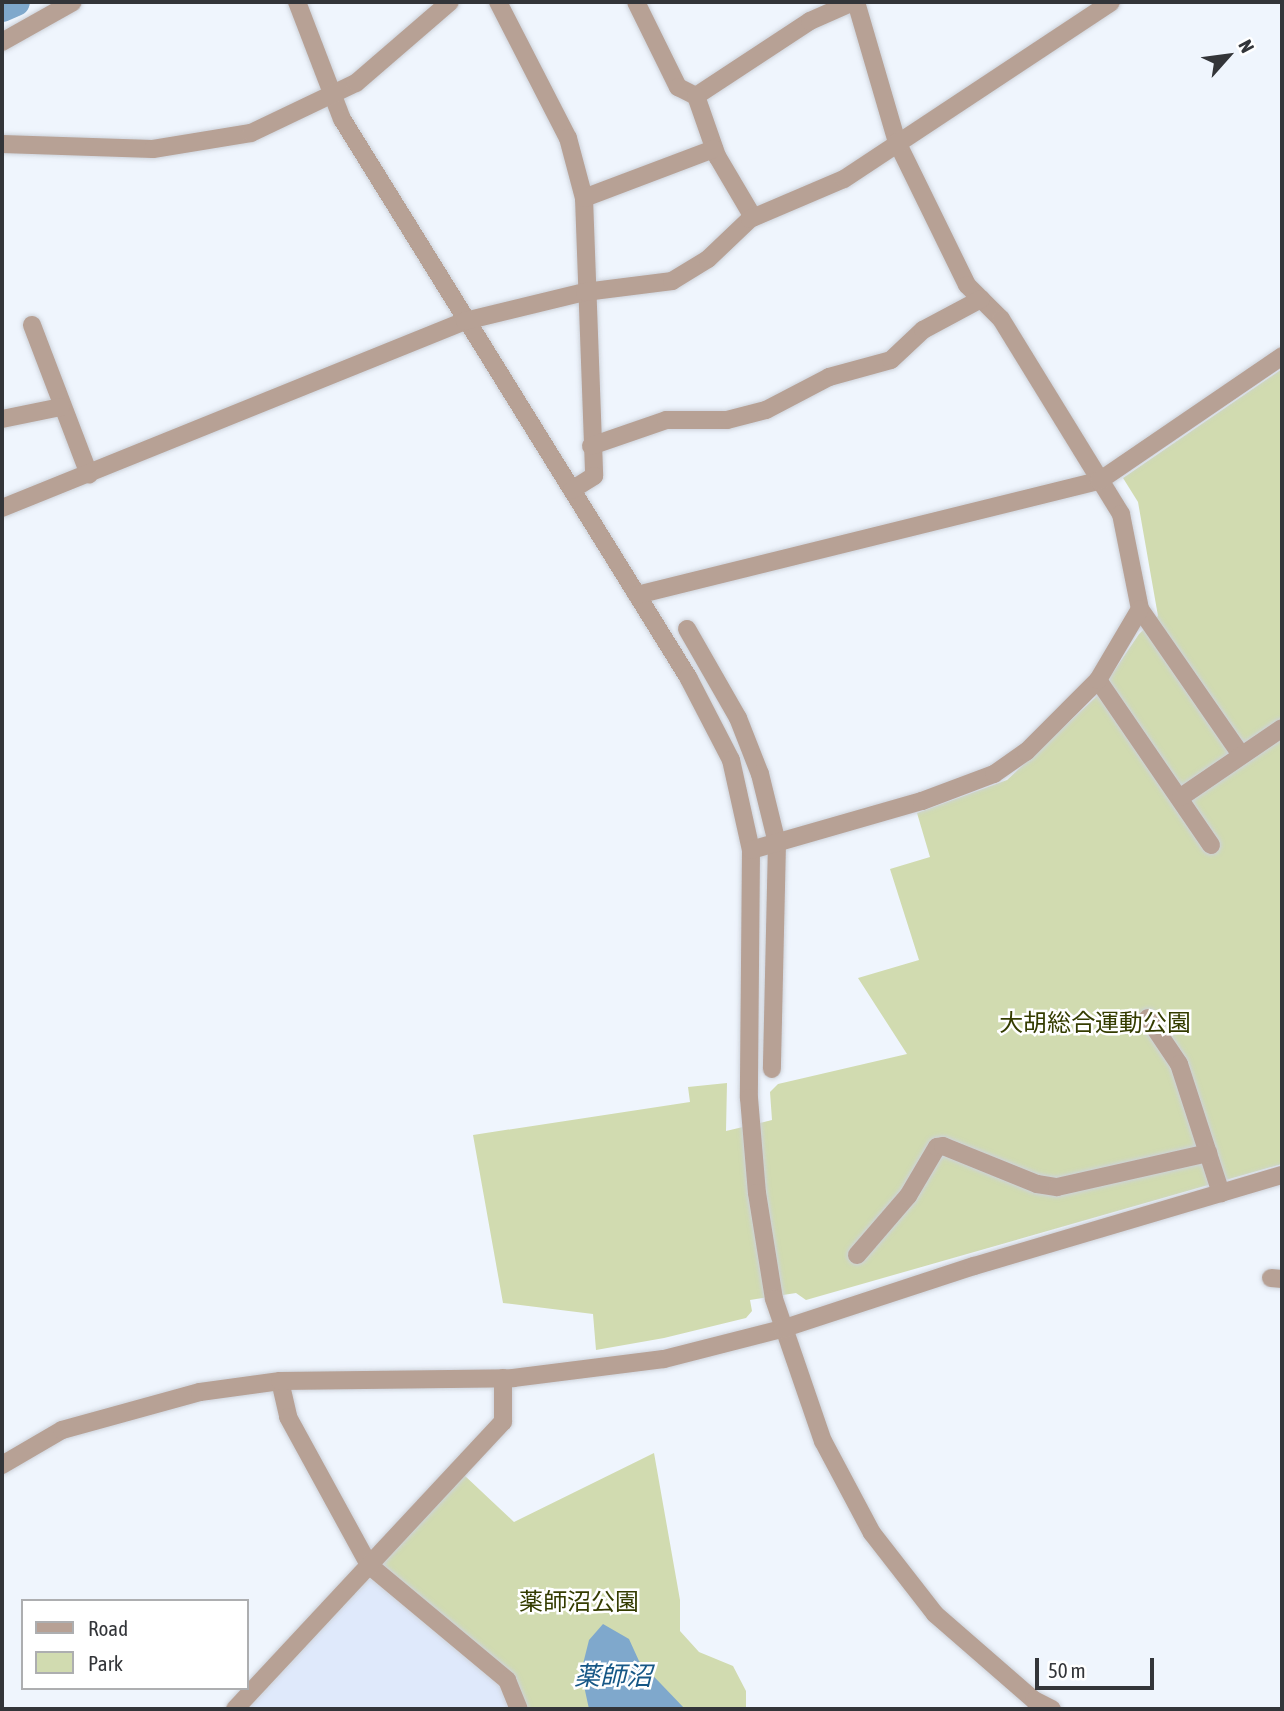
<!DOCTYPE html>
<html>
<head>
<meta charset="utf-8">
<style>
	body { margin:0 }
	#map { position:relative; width:1284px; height:1711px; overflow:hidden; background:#eff5fd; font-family:"Asap Condensed","Noto Sans JP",sans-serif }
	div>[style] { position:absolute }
	.built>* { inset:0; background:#dfe9fb }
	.green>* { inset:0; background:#d1dbb0 }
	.water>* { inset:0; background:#7fa8cc }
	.river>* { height:28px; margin:-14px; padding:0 14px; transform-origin:14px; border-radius:14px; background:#7fa8cc }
	.roads { filter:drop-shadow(0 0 2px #cdd2da) drop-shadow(0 0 2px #cdd2da) }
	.minor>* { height:18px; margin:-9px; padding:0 9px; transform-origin:9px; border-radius:9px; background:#b7a195 }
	span { translate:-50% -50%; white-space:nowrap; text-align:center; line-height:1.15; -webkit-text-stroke:5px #fff; paint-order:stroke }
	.park-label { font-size:24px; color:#343c00 }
	.water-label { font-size:26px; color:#165786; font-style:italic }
	.frame { position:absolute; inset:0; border:4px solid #333539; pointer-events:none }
	.legend { position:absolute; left:21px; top:1599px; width:228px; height:91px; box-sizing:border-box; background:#fff; border:2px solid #adaeb0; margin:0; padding:9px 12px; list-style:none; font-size:21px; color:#333539 }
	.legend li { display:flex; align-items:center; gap:14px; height:35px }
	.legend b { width:35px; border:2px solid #adaeb0 }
	.north { position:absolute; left:1193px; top:21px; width:70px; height:70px; -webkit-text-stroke:5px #fff; paint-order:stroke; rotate:62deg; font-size:19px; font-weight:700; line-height:28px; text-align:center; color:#333539 }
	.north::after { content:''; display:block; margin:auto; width:24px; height:32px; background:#333539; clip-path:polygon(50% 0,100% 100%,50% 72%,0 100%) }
	.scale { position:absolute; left:1035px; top:1658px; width:119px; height:32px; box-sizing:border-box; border:4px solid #333539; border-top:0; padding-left:9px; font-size:21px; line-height:24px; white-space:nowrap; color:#333539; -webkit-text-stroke:5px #fff; paint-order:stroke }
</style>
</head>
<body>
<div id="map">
	<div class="built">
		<i style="clip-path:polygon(364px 1580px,374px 1580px,501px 1683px,510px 1709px,242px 1709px)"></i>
	</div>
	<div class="green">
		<i style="clip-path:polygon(1282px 369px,1282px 1164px,806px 1300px,796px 1293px,750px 1300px,752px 1311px,746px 1318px,664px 1338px,596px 1350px,593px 1314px,503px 1303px,473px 1135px,690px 1102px,688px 1087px,727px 1083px,726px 1131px,772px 1120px,770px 1092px,778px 1084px,907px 1054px,858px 978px,919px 960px,890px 869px,930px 857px,917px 813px,1007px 780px,1097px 696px,1139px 634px,1158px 616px,1138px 502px,1123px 478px)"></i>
		<i style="clip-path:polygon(654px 1453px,680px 1600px,680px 1631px,699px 1652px,733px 1666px,746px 1691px,746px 1709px,524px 1709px,510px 1675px,381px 1563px,464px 1475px,514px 1522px)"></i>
	</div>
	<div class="water">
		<i style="clip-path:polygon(603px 1624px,629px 1639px,639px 1661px,685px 1709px,589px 1709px,581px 1672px,589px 1640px)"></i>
	</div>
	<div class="river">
		<i style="left:2px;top:8px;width:15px;rotate:-23deg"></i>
	</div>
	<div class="roads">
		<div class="minor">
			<i style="left:297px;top:2px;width:125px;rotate:69deg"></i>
			<i style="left:342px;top:119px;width:657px;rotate:58.2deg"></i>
			<i style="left:688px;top:677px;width:93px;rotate:62.6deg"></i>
			<i style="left:731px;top:760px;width:92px;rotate:77.5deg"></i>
			<i style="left:751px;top:850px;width:248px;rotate:90.5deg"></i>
			<i style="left:749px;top:1098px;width:95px;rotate:85.2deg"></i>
			<i style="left:757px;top:1193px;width:107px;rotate:80.9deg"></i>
			<i style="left:774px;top:1299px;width:150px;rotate:71deg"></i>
			<i style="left:823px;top:1441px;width:104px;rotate:62deg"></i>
			<i style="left:872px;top:1533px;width:103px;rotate:52.1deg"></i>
			<i style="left:935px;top:1614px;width:131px;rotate:41deg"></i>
			<i style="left:1034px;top:1700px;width:20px;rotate:27deg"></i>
			<i style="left:498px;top:2px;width:153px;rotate:62.8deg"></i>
			<i style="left:568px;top:138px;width:62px;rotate:75.1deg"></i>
			<i style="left:584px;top:198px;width:278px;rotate:87.9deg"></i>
			<i style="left:594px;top:476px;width:26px;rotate:148deg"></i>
			<i style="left:636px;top:2px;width:95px;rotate:63.7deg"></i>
			<i style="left:678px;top:87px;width:20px;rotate:27deg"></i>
			<i style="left:696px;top:96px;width:136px;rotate:-33.3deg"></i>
			<i style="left:810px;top:21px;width:47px;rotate:-23.8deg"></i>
			<i style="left:856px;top:2px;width:146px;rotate:73.7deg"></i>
			<i style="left:897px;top:142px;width:159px;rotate:63.9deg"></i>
			<i style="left:967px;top:285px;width:48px;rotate:45deg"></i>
			<i style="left:1001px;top:319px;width:229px;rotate:58.4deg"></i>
			<i style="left:1121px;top:514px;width:97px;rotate:78.7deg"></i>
			<i style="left:1140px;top:609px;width:178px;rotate:55.3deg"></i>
			<i style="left:2px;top:42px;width:81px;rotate:-29.4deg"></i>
			<i style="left:696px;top:96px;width:64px;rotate:70.7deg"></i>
			<i style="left:717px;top:156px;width:71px;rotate:59.5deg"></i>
			<i style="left:2px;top:144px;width:151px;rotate:1.9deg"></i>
			<i style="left:153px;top:149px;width:99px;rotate:-9.3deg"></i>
			<i style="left:251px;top:133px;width:116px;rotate:-25.5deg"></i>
			<i style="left:356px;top:83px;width:124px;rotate:-40.8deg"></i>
			<i style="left:584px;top:198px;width:139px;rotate:-20.7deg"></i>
			<i style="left:32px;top:325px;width:160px;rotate:69.1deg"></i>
			<i style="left:2px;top:419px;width:60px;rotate:-11.5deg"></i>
			<i style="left:591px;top:446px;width:79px;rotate:-19.1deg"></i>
			<i style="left:666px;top:420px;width:61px"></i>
			<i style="left:727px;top:420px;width:40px;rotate:-14.4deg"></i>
			<i style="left:766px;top:410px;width:71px;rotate:-27.6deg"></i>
			<i style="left:829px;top:377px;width:64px;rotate:-15.3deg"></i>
			<i style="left:891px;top:360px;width:44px;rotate:-43.2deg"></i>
			<i style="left:923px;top:330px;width:66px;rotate:-28.1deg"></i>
			<i style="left:2px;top:508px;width:499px;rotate:-22deg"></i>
			<i style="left:465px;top:321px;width:123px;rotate:-13.6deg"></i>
			<i style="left:585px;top:292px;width:88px;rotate:-7.2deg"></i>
			<i style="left:672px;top:281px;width:42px;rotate:-31.4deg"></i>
			<i style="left:708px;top:259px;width:58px;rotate:-43.6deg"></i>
			<i style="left:750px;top:219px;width:102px;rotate:-23.1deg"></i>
			<i style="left:844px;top:179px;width:320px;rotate:-33.5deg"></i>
			<i style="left:637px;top:595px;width:476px;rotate:-13.9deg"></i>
			<i style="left:1099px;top:481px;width:222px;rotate:-34.3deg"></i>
			<i style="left:687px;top:629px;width:103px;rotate:60.2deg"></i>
			<i style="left:738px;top:718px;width:60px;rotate:68.6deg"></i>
			<i style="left:760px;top:774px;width:71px;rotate:76.2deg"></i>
			<i style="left:777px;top:843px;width:226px;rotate:91.3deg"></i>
			<i style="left:1098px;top:680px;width:200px;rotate:55.6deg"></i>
			<i style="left:1181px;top:797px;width:122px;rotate:-34.3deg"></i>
			<i style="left:751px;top:850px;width:178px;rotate:-16deg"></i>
			<i style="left:922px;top:801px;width:77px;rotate:-20.6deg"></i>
			<i style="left:994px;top:774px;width:39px;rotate:-35deg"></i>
			<i style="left:1026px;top:752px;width:102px;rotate:-45deg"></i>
			<i style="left:1098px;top:680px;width:82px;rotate:-59.4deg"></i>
			<i style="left:1148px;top:1018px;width:55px;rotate:56deg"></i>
			<i style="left:1179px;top:1064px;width:136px;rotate:72deg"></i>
			<i style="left:857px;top:1255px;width:78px;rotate:-49.2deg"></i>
			<i style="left:908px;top:1196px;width:57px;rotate:-59.4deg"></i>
			<i style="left:937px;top:1147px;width:6px;rotate:-9deg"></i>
			<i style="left:943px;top:1146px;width:101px;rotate:22deg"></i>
			<i style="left:1037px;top:1184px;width:20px;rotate:9deg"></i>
			<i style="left:1057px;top:1187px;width:155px;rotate:-12.7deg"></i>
			<i style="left:1271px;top:1278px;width:11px;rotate:5deg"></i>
			<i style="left:280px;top:1381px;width:37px;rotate:77deg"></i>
			<i style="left:288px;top:1417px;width:169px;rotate:61.3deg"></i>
			<i style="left:369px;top:1565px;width:180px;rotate:39.8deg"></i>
			<i style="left:507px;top:1680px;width:31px;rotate:68deg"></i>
			<i style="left:2px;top:1465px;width:69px;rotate:-30.3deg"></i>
			<i style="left:62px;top:1430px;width:143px;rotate:-15.4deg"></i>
			<i style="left:200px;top:1392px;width:81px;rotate:-7.8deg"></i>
			<i style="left:280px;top:1381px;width:233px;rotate:-0.7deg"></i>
			<i style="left:513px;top:1378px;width:152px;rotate:-7.2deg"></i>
			<i style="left:664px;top:1359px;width:122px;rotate:-14.3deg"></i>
			<i style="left:782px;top:1329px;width:202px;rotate:-18.2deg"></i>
			<i style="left:974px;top:1266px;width:321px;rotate:-16.5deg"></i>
			<i style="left:235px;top:1709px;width:393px;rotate:-47deg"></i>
			<i style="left:503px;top:1422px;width:44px;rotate:-90deg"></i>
		</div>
	</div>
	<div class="park-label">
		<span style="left:1095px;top:1023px">大胡総合運動公園</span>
		<span style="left:579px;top:1602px">薬師沼公園</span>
	</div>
	<div class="water-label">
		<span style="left:613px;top:1677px">薬師沼</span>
	</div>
	<div class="frame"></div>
	<ul class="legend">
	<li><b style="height:9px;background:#b7a195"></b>Road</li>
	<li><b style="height:19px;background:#d1dbb0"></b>Park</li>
	</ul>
	<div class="north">N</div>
	<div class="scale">50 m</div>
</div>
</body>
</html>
